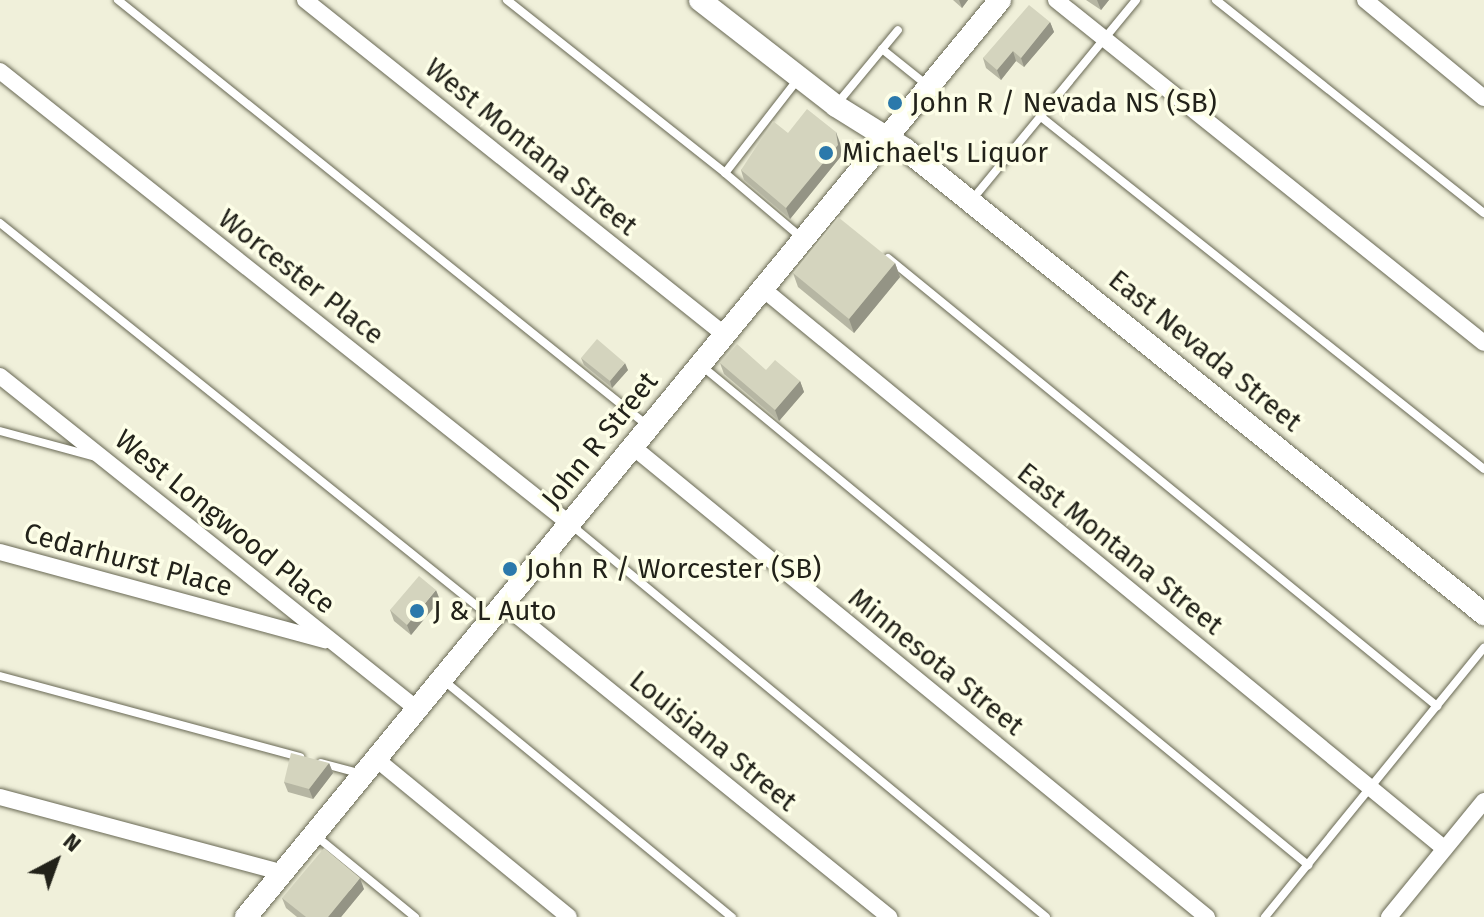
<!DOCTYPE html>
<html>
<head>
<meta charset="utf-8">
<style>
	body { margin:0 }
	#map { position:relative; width:1484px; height:917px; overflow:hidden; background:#f0f0da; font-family:"Fira Sans",sans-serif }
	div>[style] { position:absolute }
	.roads { filter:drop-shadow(0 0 2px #686854) drop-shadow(0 0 2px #686854) }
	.lane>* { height:8px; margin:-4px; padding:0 4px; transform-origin:4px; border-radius:4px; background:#fff }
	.street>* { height:16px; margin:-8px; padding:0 8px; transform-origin:8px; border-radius:8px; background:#fff }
	.secondary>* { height:22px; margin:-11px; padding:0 11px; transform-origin:11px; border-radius:11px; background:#fff }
	.wall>* { inset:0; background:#b6b6a3 }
	.shaded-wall>* { inset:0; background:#949485 }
	.building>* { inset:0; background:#d4d4be }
	.dots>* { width:22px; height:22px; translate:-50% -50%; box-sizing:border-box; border:4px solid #fdfee7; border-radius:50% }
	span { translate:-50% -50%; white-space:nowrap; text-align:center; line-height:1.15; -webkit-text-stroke:7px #fdfee7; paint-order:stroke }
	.poi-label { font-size:28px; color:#22221a }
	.left { translate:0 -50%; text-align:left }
	.street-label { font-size:28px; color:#22221a }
	.north { position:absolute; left:16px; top:821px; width:80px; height:80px; -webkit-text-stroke:6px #fdfee7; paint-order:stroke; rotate:41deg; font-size:22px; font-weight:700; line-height:32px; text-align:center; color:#22221a }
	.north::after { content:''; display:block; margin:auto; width:28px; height:36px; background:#22221a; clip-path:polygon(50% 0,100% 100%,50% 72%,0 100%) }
</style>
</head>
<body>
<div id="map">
	<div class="roads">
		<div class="lane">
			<i style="left:118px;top:0;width:679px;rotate:38.78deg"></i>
			<i style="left:507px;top:0;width:278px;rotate:38.4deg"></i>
			<i style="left:1216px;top:0;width:342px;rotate:38.5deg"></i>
			<i style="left:882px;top:49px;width:59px;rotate:38.8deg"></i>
			<i style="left:798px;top:79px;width:119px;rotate:127.8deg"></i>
			<i style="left:725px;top:173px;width:102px;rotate:40.2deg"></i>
			<i style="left:836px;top:105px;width:97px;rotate:-50.4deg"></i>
			<i style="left:1040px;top:116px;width:567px;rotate:38.49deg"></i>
			<i style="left:971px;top:201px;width:260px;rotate:-50.6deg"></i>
			<i style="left:0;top:223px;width:631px;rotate:38.76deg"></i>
			<i style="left:888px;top:258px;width:709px;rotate:39.22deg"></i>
			<i style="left:703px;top:367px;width:784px;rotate:39.46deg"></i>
			<i style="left:0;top:431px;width:99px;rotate:15.2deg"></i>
			<i style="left:570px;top:524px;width:617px;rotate:39.54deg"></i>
			<i style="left:0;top:676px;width:311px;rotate:15.1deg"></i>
			<i style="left:443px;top:680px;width:374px;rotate:39.4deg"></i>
			<i style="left:321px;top:763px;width:42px;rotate:15deg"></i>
			<i style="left:316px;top:836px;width:128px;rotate:39.3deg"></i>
			<i style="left:1265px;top:917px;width:347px;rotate:-50.9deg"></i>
		</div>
		<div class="street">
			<i style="left:305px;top:0;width:537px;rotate:38.58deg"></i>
			<i style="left:1056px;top:0;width:548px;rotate:38.71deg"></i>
			<i style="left:1365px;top:0;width:154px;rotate:39.5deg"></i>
			<i style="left:0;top:71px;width:728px;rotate:38.48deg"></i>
			<i style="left:763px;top:289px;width:882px;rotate:39.39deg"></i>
			<i style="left:0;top:376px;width:534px;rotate:38.61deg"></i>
			<i style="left:633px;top:447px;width:742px;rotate:39.31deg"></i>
			<i style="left:0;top:552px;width:337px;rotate:15.2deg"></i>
			<i style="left:504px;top:605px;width:496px;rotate:39deg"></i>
			<i style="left:376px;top:759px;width:249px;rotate:39.3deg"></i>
			<i style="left:0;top:797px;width:293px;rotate:15deg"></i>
			<i style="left:1389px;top:917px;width:150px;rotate:-50.7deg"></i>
		</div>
		<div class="secondary">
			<i style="left:700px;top:0;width:172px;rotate:37.9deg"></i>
			<i style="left:836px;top:106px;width:81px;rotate:31.9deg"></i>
			<i style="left:905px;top:149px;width:743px;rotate:38.77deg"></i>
			<i style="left:246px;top:917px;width:1187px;rotate:-50.57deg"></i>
		</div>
	</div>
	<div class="wall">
		<i style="clip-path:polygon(953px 0,968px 0,962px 8px)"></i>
		<i style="clip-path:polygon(1086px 0,1109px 0,1101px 10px)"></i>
		<i style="clip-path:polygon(1050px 22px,1054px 32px,1024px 67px,1016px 61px,1001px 80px,986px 68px,983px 58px)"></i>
		<i style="clip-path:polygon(788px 133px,840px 143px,842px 155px,790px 219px,744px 180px,741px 170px)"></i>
		<i style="clip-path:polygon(895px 263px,900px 277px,854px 333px,798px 287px,793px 273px)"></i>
		<i style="clip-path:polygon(581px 358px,628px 370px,612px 388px,584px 365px)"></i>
		<i style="clip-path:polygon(720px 363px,766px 370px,800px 381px,804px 392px,779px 421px,724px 374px)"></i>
		<i style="clip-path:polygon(440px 600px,411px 635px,394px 621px,390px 610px)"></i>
		<i style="clip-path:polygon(329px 763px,333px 773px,313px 799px,288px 792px,284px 782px)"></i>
		<i style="clip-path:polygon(364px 889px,341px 917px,297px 917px,286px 908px,282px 898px)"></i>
	</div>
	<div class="shaded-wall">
		<i style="clip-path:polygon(959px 0,968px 0,962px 8px)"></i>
		<i style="clip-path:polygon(1097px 0,1109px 0,1101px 10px)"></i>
		<i style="clip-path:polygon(1050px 22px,1054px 32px,1024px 67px,1021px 58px)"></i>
		<i style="clip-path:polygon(1013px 51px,1016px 61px,1001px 80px,997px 70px)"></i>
		<i style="clip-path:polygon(836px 132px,840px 143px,842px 155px,790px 219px,786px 208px)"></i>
		<i style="clip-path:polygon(895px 263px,900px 277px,854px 333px,849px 319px)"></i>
		<i style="clip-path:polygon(625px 363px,628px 370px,612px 388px,610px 381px)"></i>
		<i style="clip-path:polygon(800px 381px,804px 392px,779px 421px,775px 410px)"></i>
		<i style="clip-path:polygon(436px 590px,440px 600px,411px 635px,407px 625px)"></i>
		<i style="clip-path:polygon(329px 763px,333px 773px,313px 799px,309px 789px)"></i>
		<i style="clip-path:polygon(360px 878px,364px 889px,341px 917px,328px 917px)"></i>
	</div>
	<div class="building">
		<i style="clip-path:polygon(1029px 5px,1050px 22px,1021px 58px,1013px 51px,997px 70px,983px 58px)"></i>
		<i style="clip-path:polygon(807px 109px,836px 132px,838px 145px,786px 208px,741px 170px,773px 121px,788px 133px)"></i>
		<i style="clip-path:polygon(838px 217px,895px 263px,849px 319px,793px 273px)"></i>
		<i style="clip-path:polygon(597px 339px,625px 363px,610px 381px,581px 358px)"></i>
		<i style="clip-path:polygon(737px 344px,766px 370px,775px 360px,800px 381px,775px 410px,720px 363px)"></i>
		<i style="clip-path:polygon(419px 576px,436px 590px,407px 625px,390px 610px)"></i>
		<i style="clip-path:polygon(291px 753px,329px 763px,309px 789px,284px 782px)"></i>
		<i style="clip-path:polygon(324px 848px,360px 878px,328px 917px,306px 917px,282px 898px)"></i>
	</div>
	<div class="dots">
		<i style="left:895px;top:103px;background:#2b79ab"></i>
		<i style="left:826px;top:153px;background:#2b79ab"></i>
		<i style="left:510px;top:569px;background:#2b79ab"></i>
		<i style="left:417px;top:611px;background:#2b79ab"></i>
	</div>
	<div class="poi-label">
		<span class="left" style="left:911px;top:103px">John R / Nevada NS (SB)</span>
		<span class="left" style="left:842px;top:153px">Michael's Liquor</span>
		<span class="left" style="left:526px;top:569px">John R / Worcester (SB)</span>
		<span class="left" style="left:433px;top:611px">J &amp; L Auto</span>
	</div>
	<div class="street-label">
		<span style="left:531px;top:147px;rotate:39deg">West Montana Street</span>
		<span style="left:301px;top:277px;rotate:38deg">Worcester Place</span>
		<span style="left:1205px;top:351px;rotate:39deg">East Nevada Street</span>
		<span style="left:600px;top:440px;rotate:-51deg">John R Street</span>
		<span style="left:225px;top:522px;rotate:39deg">West Longwood Place</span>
		<span style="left:1120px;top:549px;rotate:39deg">East Montana Street</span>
		<span style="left:128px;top:560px;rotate:15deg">Cedarhurst Place</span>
		<span style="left:936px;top:662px;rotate:39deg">Minnesota Street</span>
		<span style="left:713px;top:741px;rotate:39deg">Louisiana Street</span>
	</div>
	<div class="north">N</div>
</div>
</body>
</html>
